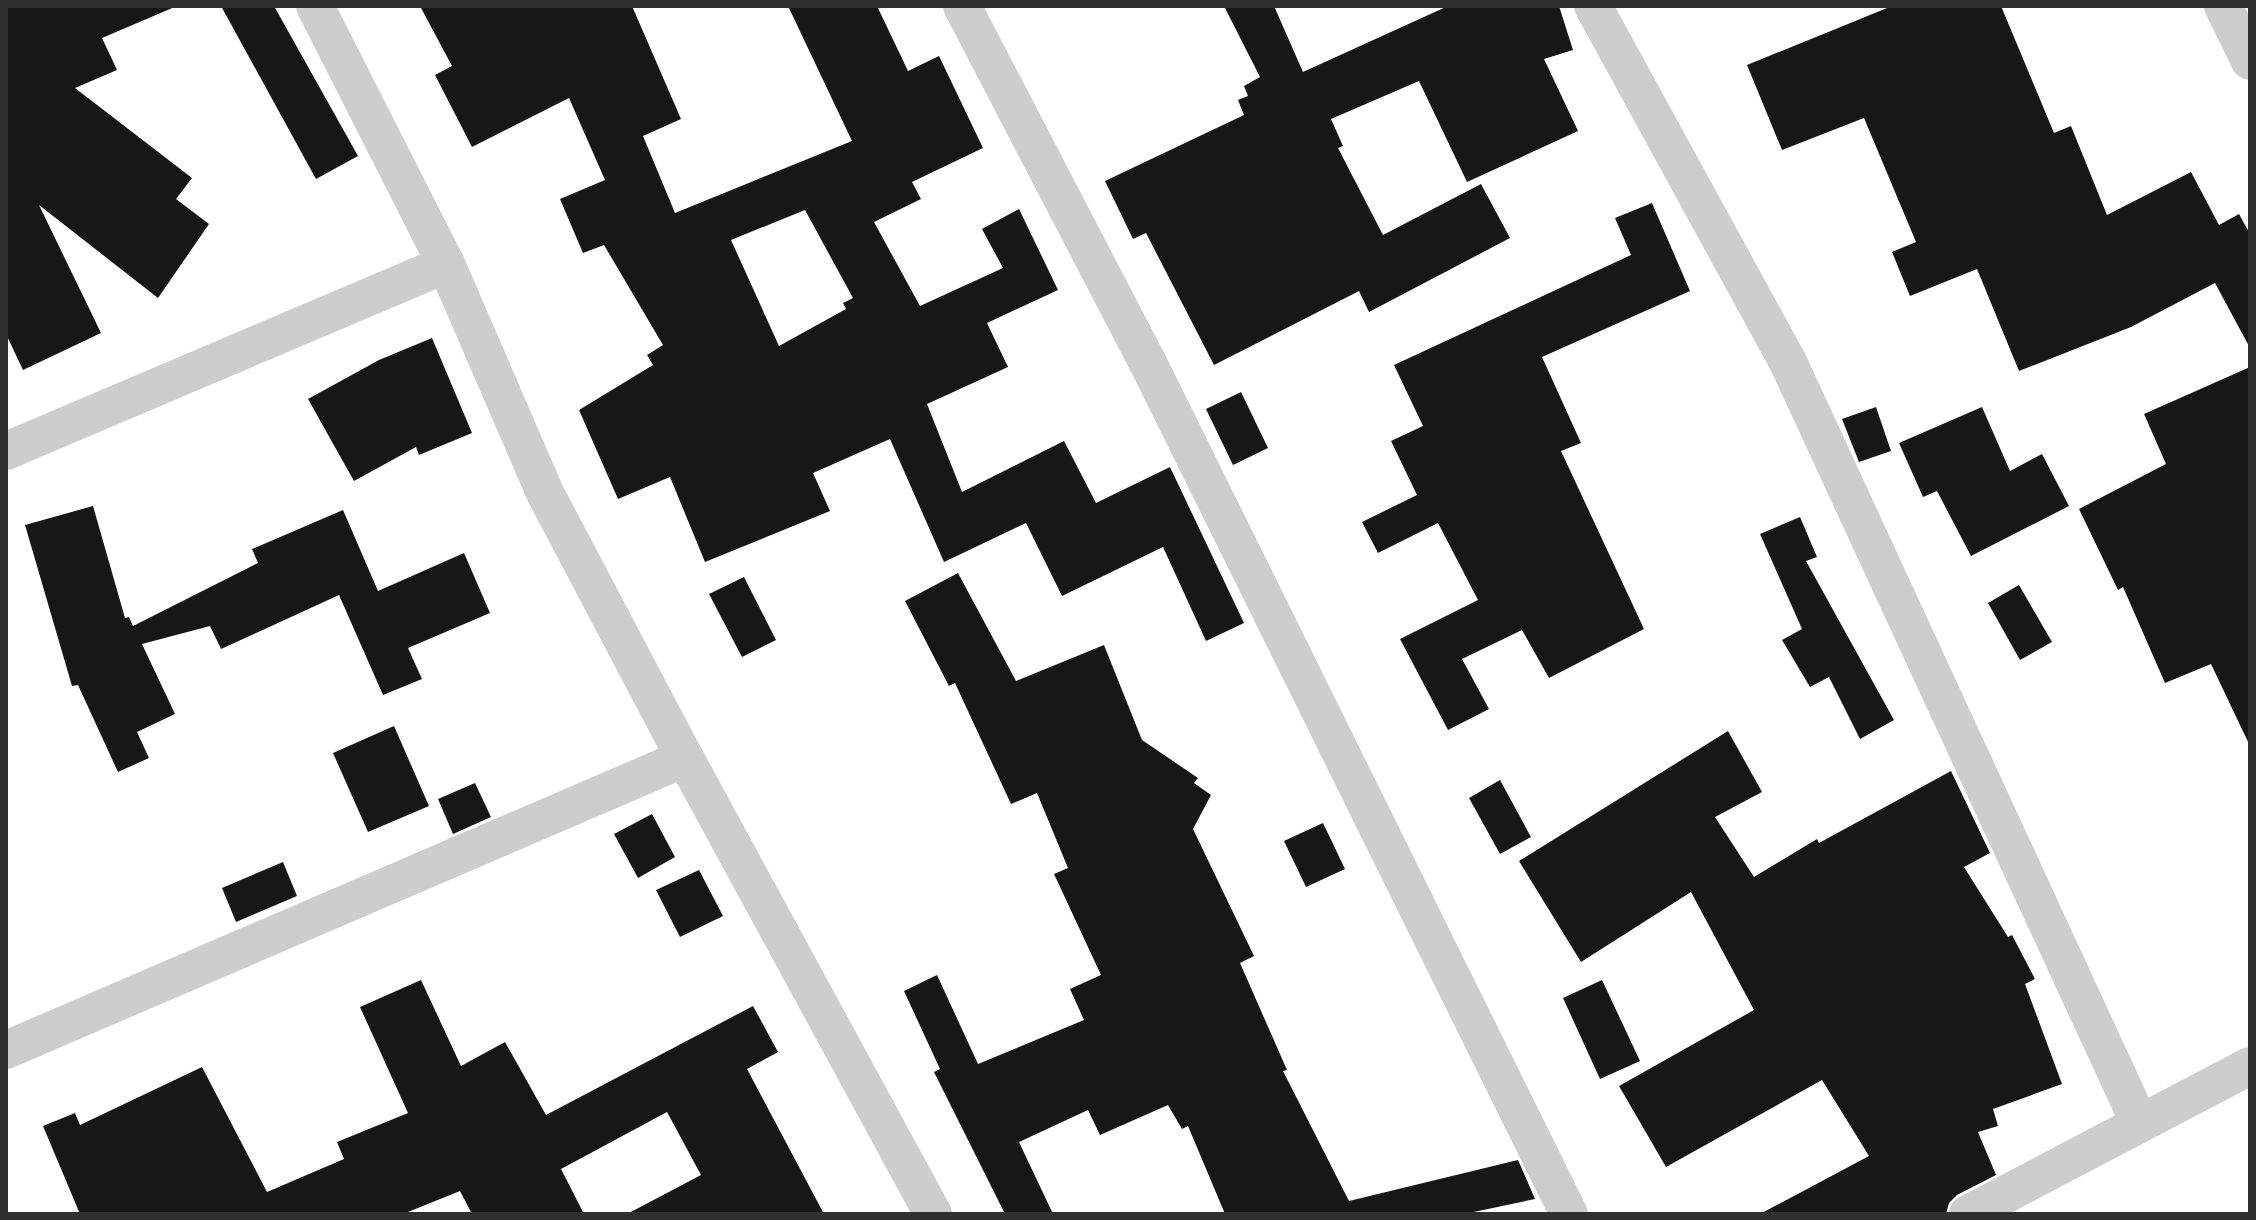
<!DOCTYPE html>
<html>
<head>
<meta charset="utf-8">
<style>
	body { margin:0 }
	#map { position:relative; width:2256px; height:1220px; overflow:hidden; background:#fff; font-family:"Sofia Sans Condensed",sans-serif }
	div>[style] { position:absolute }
	.building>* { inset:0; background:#171717 }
	.street>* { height:38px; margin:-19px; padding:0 19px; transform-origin:19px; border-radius:19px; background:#cdcdcd }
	span { translate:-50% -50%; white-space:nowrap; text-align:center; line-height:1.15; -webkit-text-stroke:8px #fff; paint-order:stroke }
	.frame { position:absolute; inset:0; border:8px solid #303030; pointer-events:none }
</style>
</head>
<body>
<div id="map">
	<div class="building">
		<i style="clip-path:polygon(6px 6px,177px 6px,102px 38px,117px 70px,75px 88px,192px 178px,176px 199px,209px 224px,158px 298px,39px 205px,101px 333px,23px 370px,6px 334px)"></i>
		<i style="clip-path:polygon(221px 6px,274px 6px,358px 156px,316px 179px)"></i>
		<i style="clip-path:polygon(evenodd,420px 6px,632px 6px,681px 119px,643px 136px,675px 213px,852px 141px,788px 6px,877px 6px,908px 71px,939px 56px,983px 148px,912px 182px,921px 199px,874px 222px,920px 306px,1003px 268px,982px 229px,1019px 209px,1058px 290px,987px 323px,1008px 367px,927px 404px,962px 492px,1064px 441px,1096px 503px,1170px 467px,1244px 623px,1206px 641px,1163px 547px,1062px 596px,1026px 523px,944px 562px,890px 439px,813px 473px,830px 511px,705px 562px,670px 477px,618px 499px,579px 410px,653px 365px,647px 355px,663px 345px,604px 245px,583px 253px,560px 199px,605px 180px,569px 98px,472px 147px,435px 75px,452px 66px,420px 6px,805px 210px,853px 298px,843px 303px,846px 309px,779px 346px,731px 240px,805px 210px)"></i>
		<i style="clip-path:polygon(1224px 6px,1274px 6px,1303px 72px,1448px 6px,1559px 6px,1573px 50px,1544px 59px,1578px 131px,1467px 182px,1419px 81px,1331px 119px,1343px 146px,1338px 148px,1383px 235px,1481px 184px,1510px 238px,1369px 312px,1359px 291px,1214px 365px,1146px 233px,1133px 239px,1105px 181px,1244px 115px,1238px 100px,1248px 96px,1244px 86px,1260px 77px)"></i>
		<i style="clip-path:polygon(1892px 6px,2001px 6px,2054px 133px,2071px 126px,2107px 215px,2191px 172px,2219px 225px,2239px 214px,2250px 234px,2250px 348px,2215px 283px,2131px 327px,2019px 371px,1977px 269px,1910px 296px,1892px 252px,1916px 242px,1864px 118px,1782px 150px,1747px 65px)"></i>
		<i style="clip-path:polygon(1652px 203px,1690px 291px,1542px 357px,1581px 443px,1561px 451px,1644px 629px,1549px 678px,1522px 630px,1462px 659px,1489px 709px,1448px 730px,1400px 639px,1478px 600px,1438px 523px,1378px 553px,1362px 522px,1417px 495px,1391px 441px,1423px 426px,1394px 365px,1631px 255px,1615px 218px)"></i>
		<i style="clip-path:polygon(432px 338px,472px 433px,419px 455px,416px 447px,354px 481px,308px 399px,379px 360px)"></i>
		<i style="clip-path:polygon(2250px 367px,2250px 746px,2211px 664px,2165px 683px,2123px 587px,2118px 590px,2079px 509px,2166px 464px,2144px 414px)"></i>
		<i style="clip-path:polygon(1241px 392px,1268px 448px,1233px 465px,1206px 409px)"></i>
		<i style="clip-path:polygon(1876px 407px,1891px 451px,1859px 462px,1842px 419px)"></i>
		<i style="clip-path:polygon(1982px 407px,2010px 471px,2042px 454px,2069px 506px,1971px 556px,1937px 491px,1923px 497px,1899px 443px)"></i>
		<i style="clip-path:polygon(93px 506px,125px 618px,129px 617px,133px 626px,258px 563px,252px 549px,343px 510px,378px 591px,464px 553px,490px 613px,408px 648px,422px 679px,383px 695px,339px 595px,221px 649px,210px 626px,142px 644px,175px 714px,137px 732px,149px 758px,118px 772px,78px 685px,72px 686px,25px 525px)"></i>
		<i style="clip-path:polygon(1800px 517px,1817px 557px,1806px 561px,1894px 720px,1860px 739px,1829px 677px,1810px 687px,1782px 640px,1802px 629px,1760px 534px)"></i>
		<i style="clip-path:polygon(958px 573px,1016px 681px,1104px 645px,1142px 740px,1198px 778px,1194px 783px,1211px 795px,1193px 829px,1254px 956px,1240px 963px,1287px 1070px,1283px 1071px,1349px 1201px,1518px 1160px,1535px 1199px,1464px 1214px,1225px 1214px,1188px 1126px,1182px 1129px,1168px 1105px,1100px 1135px,1088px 1110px,1019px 1142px,1053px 1214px,1005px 1214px,934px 1072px,940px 1069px,904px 991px,937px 975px,978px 1064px,1084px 1020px,1070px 989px,1101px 975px,1054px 874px,1068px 868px,1037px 793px,1011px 804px,955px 683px,949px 686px,905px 601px)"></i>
		<i style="clip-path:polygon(744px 577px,776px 640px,742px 657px,709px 594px)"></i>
		<i style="clip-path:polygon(2019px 585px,2052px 642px,2020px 660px,1988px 603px)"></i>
		<i style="clip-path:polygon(394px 726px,429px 806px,368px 832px,333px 753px)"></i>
		<i style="clip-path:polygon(1728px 731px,1762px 792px,1715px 817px,1754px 877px,1817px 839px,1819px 843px,1951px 771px,1990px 853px,1964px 867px,2008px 937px,2012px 935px,2035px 979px,2025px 984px,2062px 1084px,1993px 1109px,1998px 1126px,1978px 1132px,1996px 1175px,1957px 1195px,1949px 1203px,1946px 1214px,1760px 1214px,1869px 1156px,1822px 1080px,1666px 1167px,1619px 1086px,1754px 1010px,1691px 892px,1581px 962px,1519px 861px)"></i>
		<i style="clip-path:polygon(1500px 780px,1531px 837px,1500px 854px,1469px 798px)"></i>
		<i style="clip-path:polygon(475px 783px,491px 817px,453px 834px,438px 799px)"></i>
		<i style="clip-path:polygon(652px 814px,675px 857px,638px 878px,614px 834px)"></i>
		<i style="clip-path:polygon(1323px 823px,1345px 869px,1306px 887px,1284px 841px)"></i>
		<i style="clip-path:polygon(283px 862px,297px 896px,236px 922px,222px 888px)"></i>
		<i style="clip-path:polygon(699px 870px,723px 916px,680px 937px,656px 890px)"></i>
		<i style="clip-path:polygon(421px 980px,461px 1066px,505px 1042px,546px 1115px,753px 1006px,778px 1052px,747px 1069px,824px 1214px,627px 1214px,701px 1175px,667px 1112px,561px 1169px,584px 1214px,472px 1214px,460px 1191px,403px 1214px,80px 1214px,43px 1126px,75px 1113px,80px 1125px,202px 1067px,267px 1192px,344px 1159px,337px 1142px,408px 1113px,360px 1007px)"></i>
		<i style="clip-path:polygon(1602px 980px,1640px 1061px,1600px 1079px,1563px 998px)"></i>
	</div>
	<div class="street">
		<i style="left:315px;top:6px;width:289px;rotate:63.1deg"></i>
		<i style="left:446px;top:264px;width:247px;rotate:66.6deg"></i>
		<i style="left:544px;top:491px;width:302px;rotate:62.2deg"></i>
		<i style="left:685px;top:758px;width:519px;rotate:61.46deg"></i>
		<i style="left:962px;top:6px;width:398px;rotate:62.5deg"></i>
		<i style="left:1146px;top:359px;width:954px;rotate:63.68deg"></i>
		<i style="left:1593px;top:6px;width:406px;rotate:61.3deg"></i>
		<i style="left:1788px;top:362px;width:837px;rotate:65.21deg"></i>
		<i style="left:2223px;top:6px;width:61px;rotate:63.9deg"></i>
		<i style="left:6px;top:451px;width:478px;rotate:-23deg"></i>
		<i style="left:6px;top:1050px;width:739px;rotate:-23.27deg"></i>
		<i style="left:1968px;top:1214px;width:318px;rotate:-27.7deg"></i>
	</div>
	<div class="frame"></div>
</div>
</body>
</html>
